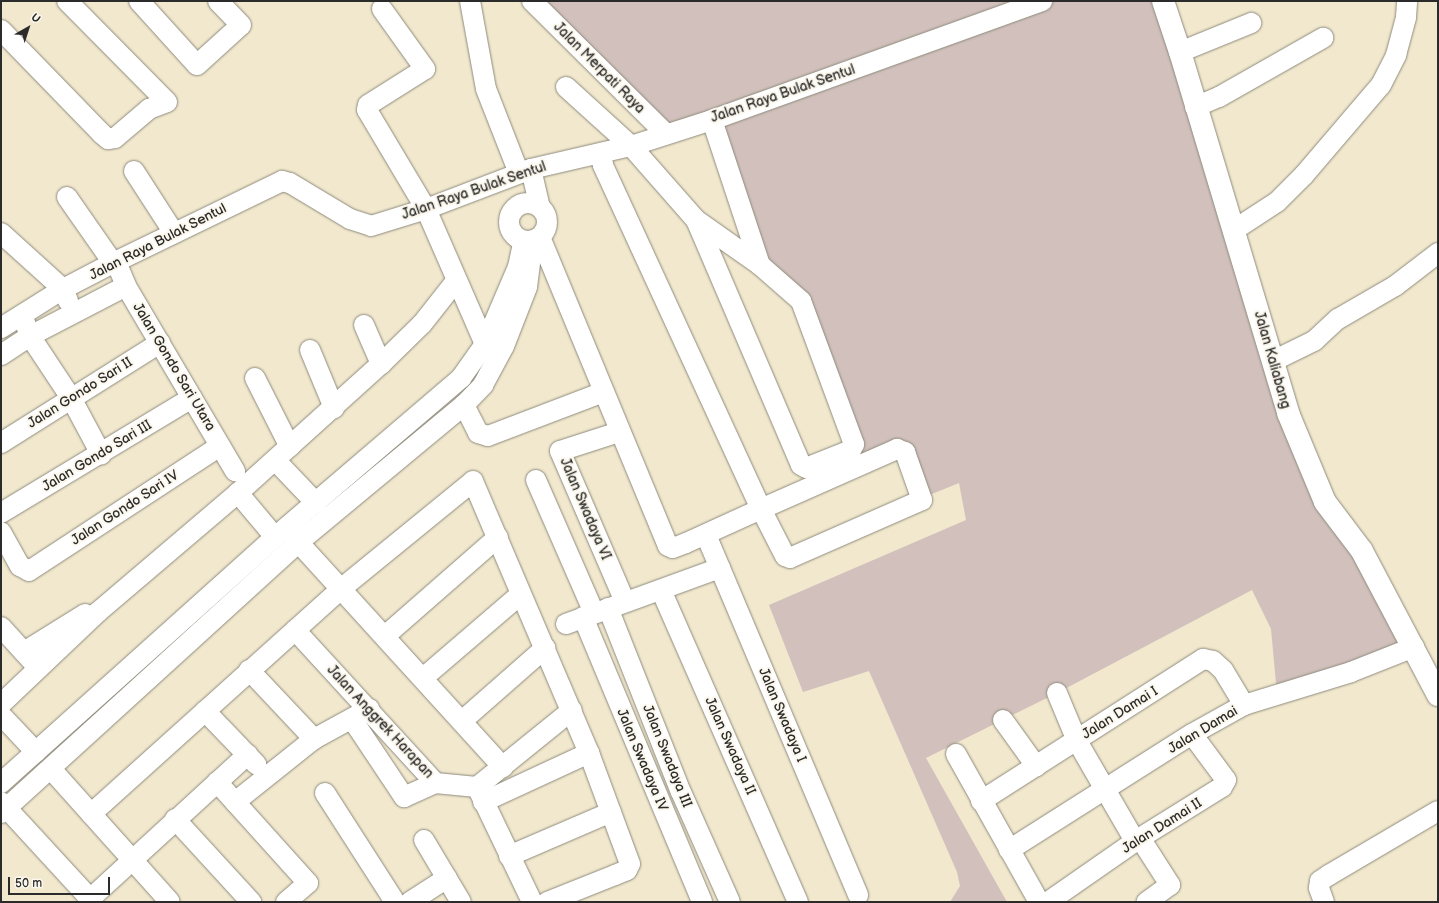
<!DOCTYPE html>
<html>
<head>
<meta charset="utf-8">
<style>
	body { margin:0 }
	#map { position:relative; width:1439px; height:903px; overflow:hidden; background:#f1e8ce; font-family:"Balsamiq Sans",sans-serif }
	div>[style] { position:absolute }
	.industrial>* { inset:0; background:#d1c0bc }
	.roads { filter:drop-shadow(0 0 1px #8e8a7c) drop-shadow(0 0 1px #8e8a7c) }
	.minor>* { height:20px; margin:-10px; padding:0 10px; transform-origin:10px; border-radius:10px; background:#fff }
	.minor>.ring { margin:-10px; padding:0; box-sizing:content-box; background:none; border:20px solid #fff; border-radius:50% }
	.major>* { height:22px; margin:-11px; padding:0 11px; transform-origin:11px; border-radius:11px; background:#fff }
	span { translate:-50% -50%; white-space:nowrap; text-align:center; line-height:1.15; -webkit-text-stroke:4px #fbf7ec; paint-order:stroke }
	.street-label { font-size:14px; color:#2b2b2b }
	.frame { position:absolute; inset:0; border:2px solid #2b2b2b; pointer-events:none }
	.north { position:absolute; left:8px; top:8px; width:40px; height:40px; -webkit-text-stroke:3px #fbf7ec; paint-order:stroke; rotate:39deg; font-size:11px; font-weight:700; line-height:16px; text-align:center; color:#2b2b2b }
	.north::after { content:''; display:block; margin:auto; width:14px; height:18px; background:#2b2b2b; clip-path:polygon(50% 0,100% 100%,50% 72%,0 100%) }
	.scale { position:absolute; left:8px; top:877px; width:102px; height:18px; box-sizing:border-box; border:2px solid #2b2b2b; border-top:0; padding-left:5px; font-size:12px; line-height:14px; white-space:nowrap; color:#2b2b2b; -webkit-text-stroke:3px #fbf7ec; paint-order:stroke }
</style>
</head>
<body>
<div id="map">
	<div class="industrial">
		<i style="clip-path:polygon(532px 1px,1163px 1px,1288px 413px,1414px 647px,1277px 694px,1271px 629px,1252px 590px,1057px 693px,926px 758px,1007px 902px,950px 902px,960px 886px,957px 872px,869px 671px,803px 692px,769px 605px,966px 520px,959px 483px,922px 498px,905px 452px,865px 462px,854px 444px,801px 301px,760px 265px,712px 120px,666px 134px)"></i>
	</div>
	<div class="roads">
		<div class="minor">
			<i style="left:139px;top:1px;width:86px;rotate:47.8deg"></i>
			<i style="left:197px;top:65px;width:59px;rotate:-42.3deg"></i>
			<i style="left:241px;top:25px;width:33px;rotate:-134deg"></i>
			<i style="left:470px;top:1px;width:89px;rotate:79.7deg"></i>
			<i style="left:486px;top:89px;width:90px;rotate:68.6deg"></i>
			<i style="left:532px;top:1px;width:189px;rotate:44.8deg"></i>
			<i style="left:382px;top:9px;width:74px;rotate:54.4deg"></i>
			<i style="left:425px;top:69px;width:67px;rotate:147.7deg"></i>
			<i style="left:368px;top:105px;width:5px;rotate:101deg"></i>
			<i style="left:367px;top:110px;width:115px;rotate:59.2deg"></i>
			<i style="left:426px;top:209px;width:147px;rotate:66.4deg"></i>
			<i style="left:1px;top:30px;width:145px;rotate:45.8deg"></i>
			<i style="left:102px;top:134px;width:8px;rotate:40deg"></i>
			<i style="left:108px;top:139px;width:7px;rotate:-8deg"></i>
			<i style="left:115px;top:138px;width:45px;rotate:-40.5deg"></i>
			<i style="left:149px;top:109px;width:19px;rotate:-21deg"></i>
			<i style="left:167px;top:102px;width:142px;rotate:-134.7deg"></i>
			<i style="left:1180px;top:52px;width:77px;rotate:-22.2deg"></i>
			<i style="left:566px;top:87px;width:88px;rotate:42.2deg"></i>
			<i style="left:631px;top:146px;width:98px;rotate:48.7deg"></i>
			<i style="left:696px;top:220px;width:78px;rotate:35.1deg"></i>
			<i style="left:760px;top:265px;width:55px;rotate:41.3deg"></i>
			<i style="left:801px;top:301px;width:153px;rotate:69.7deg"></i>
			<i style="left:854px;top:444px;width:7px;rotate:117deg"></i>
			<i style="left:851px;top:450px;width:48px;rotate:158.2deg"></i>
			<i style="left:806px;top:468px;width:6px;rotate:-149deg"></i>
			<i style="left:801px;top:465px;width:267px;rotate:-113.2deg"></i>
			<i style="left:1195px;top:107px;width:26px;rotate:-23deg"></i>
			<i style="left:1219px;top:97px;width:120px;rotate:-29.6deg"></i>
			<i style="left:712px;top:120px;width:153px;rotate:71.7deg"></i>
			<i style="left:531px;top:169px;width:39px;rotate:77deg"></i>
			<i style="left:134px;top:171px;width:74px;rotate:57.2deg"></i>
			<i style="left:67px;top:197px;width:80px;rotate:55.1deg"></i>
			<i class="ring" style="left:509px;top:203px;width:18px;height:18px"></i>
			<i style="left:1234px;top:230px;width:51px;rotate:-33.1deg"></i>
			<i style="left:1277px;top:202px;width:38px;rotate:-45deg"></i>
			<i style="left:1304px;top:175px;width:118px;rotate:-49.5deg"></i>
			<i style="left:1381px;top:85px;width:34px;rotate:-63deg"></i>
			<i style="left:1396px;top:55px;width:39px;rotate:-75deg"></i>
			<i style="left:1406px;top:17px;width:16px;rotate:-86deg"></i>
			<i style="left:1px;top:233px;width:84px;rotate:42.1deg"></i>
			<i style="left:63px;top:289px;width:13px;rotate:67deg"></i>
			<i style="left:540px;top:237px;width:334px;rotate:67.5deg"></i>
			<i style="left:668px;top:546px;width:5px;rotate:22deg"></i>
			<i style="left:673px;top:548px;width:14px;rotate:-21deg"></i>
			<i style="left:686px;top:543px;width:82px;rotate:-24.4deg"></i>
			<i style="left:761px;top:509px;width:149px;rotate:-23.8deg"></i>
			<i style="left:897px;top:449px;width:9px;rotate:21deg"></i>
			<i style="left:905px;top:452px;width:51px;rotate:70.5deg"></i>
			<i style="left:922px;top:500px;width:144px;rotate:156.3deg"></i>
			<i style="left:790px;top:558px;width:5px;rotate:-158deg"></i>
			<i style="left:785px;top:556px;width:53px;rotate:-117.1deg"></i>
			<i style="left:761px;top:509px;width:379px;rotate:-114.7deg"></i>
			<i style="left:603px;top:165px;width:12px;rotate:-99deg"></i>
			<i style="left:116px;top:262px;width:26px;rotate:67deg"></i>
			<i style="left:126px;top:286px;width:215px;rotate:59.5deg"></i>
			<i style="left:22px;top:315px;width:22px;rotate:69deg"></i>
			<i style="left:30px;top:336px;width:74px;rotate:56.5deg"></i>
			<i style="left:71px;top:398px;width:64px;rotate:61.8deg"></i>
			<i style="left:364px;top:325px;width:43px;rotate:66.4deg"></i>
			<i style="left:1px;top:328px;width:73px;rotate:-32.2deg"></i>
			<i style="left:63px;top:289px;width:56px;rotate:-27.5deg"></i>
			<i style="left:113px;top:263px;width:188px;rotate:-25.9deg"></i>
			<i style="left:282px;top:181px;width:8px;rotate:14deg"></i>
			<i style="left:290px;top:183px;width:70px;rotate:31deg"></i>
			<i style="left:350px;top:219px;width:22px;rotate:18deg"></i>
			<i style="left:371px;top:226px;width:58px;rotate:-17.2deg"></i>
			<i style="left:426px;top:209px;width:112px;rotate:-20.9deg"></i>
			<i style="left:531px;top:169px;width:103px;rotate:-13deg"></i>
			<i style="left:631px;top:146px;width:85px;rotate:-17.8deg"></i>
			<i style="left:712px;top:120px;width:351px;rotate:-19.8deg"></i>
			<i style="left:310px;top:350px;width:63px;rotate:67.5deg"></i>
			<i style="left:1px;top:355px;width:35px;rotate:-33deg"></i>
			<i style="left:30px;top:336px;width:108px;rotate:-27.5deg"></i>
			<i style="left:1273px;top:361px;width:46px;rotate:-26deg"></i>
			<i style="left:1314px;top:341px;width:33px;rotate:-43deg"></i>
			<i style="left:1338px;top:319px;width:66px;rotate:-30.1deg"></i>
			<i style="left:1395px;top:286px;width:54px;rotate:-37.5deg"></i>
			<i style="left:255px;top:378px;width:77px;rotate:63.1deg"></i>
			<i style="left:464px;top:405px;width:31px;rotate:63deg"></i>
			<i style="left:478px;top:433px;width:10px;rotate:17deg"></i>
			<i style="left:488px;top:436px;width:124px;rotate:-20.8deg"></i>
			<i style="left:619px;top:432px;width:62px;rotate:162.1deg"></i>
			<i style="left:560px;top:451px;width:164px;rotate:66.7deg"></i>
			<i style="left:1px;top:443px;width:188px;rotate:-32.2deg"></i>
			<i style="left:276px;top:461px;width:58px;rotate:46.4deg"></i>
			<i style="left:536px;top:480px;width:145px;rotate:66.4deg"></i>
			<i style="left:238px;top:493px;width:193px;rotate:-42.1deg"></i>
			<i style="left:381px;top:364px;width:57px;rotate:-44.3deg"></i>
			<i style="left:422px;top:324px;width:55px;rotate:-51.7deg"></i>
			<i style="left:1px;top:513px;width:223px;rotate:-31.1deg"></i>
			<i style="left:1px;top:532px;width:39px;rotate:61deg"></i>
			<i style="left:20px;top:566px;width:10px;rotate:29deg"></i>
			<i style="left:29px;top:571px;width:228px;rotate:-33.2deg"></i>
			<i style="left:289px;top:532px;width:318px;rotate:47.7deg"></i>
			<i style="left:706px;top:535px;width:391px;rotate:67.1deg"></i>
			<i style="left:661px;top:590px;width:341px;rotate:66.3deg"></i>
			<i style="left:608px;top:608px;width:198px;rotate:68.4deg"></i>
			<i style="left:681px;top:792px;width:120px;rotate:66deg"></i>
			<i style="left:583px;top:617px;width:309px;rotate:67.3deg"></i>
			<i style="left:566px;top:624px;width:164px;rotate:-20deg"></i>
			<i style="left:1px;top:627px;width:46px;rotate:47.6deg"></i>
			<i style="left:295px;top:630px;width:207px;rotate:47.5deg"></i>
			<i style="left:435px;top:783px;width:42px;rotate:5.4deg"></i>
			<i style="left:477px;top:787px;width:122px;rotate:-39deg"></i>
			<i style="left:385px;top:636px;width:150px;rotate:-41.2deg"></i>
			<i style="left:24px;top:652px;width:72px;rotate:-31.9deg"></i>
			<i style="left:249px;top:670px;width:95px;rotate:46.7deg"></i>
			<i style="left:423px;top:678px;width:128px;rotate:-40.6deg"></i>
			<i style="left:1057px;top:693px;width:52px;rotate:67.4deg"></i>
			<i style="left:1077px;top:741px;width:116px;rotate:59.9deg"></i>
			<i style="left:1px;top:704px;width:134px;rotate:-43.5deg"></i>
			<i style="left:98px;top:612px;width:184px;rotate:-40.4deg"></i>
			<i style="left:238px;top:493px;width:57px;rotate:49.9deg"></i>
			<i style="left:205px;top:711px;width:74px;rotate:46.1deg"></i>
			<i style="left:1px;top:715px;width:51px;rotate:46.6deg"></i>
			<i style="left:352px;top:719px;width:94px;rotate:56.3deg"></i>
			<i style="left:404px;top:797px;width:34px;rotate:-24deg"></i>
			<i style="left:1003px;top:720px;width:57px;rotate:54.3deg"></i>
			<i style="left:462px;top:721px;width:111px;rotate:-41.3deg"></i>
			<i style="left:956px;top:754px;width:170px;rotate:60.7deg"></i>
			<i style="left:51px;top:769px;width:178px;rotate:48.2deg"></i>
			<i style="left:217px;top:782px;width:136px;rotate:48deg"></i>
			<i style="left:308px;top:883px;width:29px;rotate:139deg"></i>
			<i style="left:1px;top:783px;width:368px;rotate:-41.9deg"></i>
			<i style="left:275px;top:537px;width:245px;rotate:-40.5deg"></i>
			<i style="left:461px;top:378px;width:42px;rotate:-54.8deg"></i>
			<i style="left:485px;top:344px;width:84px;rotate:-66.8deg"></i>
			<i style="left:518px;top:267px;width:25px;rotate:-78deg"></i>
			<i style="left:477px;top:787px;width:127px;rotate:64.4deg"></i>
			<i style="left:325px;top:793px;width:130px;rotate:57.3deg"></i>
			<i style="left:981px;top:801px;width:264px;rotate:-32.6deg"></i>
			<i style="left:1203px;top:659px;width:10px;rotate:11deg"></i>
			<i style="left:1213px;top:661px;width:13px;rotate:42deg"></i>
			<i style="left:1223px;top:670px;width:41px;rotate:59deg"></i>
			<i style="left:1px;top:802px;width:136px;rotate:47.4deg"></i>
			<i style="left:235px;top:802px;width:101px;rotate:-38.6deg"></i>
			<i style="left:314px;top:739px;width:63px;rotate:-28.6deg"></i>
			<i style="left:483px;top:802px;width:117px;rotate:-24.8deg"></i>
			<i style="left:1px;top:813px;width:404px;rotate:-42.3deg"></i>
			<i style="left:300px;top:541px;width:213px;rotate:-39.7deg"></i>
			<i style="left:464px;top:405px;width:28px;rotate:-46deg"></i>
			<i style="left:483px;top:385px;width:44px;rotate:-61.7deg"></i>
			<i style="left:504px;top:346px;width:63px;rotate:-68.7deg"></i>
			<i style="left:527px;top:287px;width:47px;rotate:-82.7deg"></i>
			<i style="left:91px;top:814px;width:338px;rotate:-42deg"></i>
			<i style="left:342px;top:588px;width:169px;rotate:-39.2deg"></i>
			<i style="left:473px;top:481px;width:296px;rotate:66.9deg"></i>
			<i style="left:589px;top:753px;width:118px;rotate:69.7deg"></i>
			<i style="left:630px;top:864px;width:7px;rotate:117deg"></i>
			<i style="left:627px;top:870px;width:13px;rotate:157deg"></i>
			<i style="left:615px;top:875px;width:73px;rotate:158.3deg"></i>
			<i style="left:175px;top:819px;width:113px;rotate:47.5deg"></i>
			<i style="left:1140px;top:838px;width:56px;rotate:57.4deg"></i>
			<i style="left:1170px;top:885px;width:29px;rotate:144deg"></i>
			<i style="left:424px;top:840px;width:72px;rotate:59.2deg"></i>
			<i style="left:1009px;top:850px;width:217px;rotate:-32.4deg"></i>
			<i style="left:1192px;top:734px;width:60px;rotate:-29.1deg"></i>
			<i style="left:1244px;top:705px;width:112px;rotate:-17.1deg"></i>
			<i style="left:1351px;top:672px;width:68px;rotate:-21.6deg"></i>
			<i style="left:509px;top:856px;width:111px;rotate:-23.3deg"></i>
			<i style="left:90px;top:899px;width:214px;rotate:-42.5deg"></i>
			<i style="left:410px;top:902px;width:44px;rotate:-33deg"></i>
			<i style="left:1048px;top:902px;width:112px;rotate:-34.8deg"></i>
			<i style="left:1140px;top:838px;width:97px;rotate:-31.9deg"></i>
			<i style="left:1222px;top:787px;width:8px;rotate:-60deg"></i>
			<i style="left:1226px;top:780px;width:57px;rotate:-126.5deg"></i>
			<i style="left:1324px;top:902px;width:15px;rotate:-110deg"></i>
			<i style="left:1319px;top:888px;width:7px;rotate:-82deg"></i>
			<i style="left:1320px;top:881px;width:11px;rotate:-34deg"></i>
			<i style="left:1329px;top:875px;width:126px;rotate:-30.4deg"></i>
		</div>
		<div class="major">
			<i style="left:1163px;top:1px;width:54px;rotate:71.6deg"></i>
			<i style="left:1180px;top:52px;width:377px;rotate:73.3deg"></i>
			<i style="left:1288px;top:413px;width:96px;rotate:67.4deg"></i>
			<i style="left:1325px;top:502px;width:61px;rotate:52.9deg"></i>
			<i style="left:1362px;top:551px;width:163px;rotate:62.2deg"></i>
		</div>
	</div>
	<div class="street-label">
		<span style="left:599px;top:68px;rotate:45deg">Jalan Merpati Raya</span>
		<span style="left:783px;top:94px;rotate:-19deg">Jalan Raya Bulak Sentul</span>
		<span style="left:474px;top:191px;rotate:-19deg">Jalan Raya Bulak Sentul</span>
		<span style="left:158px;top:242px;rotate:-27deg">Jalan Raya Bulak Sentul</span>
		<span style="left:1272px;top:360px;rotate:74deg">Jalan Kaliabang</span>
		<span style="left:174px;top:367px;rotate:59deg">Jalan Gondo Sari Utara</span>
		<span style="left:80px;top:393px;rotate:-32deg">Jalan Gondo Sari II</span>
		<span style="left:97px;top:456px;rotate:-31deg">Jalan Gondo Sari III</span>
		<span style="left:125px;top:508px;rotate:-33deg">Jalan Gondo Sari IV</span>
		<span style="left:585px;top:509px;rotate:67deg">Jalan Swadaya VI</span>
		<span style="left:1120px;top:713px;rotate:-32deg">Jalan Damai I</span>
		<span style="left:782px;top:715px;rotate:67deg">Jalan Swadaya I</span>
		<span style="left:380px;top:722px;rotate:47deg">Jalan Anggrek Harapan</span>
		<span style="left:1203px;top:730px;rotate:-31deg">Jalan Damai</span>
		<span style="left:730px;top:746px;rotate:66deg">Jalan Swadaya II</span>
		<span style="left:667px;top:756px;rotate:68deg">Jalan Swadaya III</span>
		<span style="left:642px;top:760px;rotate:67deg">Jalan Swadaya IV</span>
		<span style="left:1162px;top:826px;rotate:-32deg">Jalan Damai II</span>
	</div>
	<div class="frame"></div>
	<div class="north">U</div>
	<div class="scale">50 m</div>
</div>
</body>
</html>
